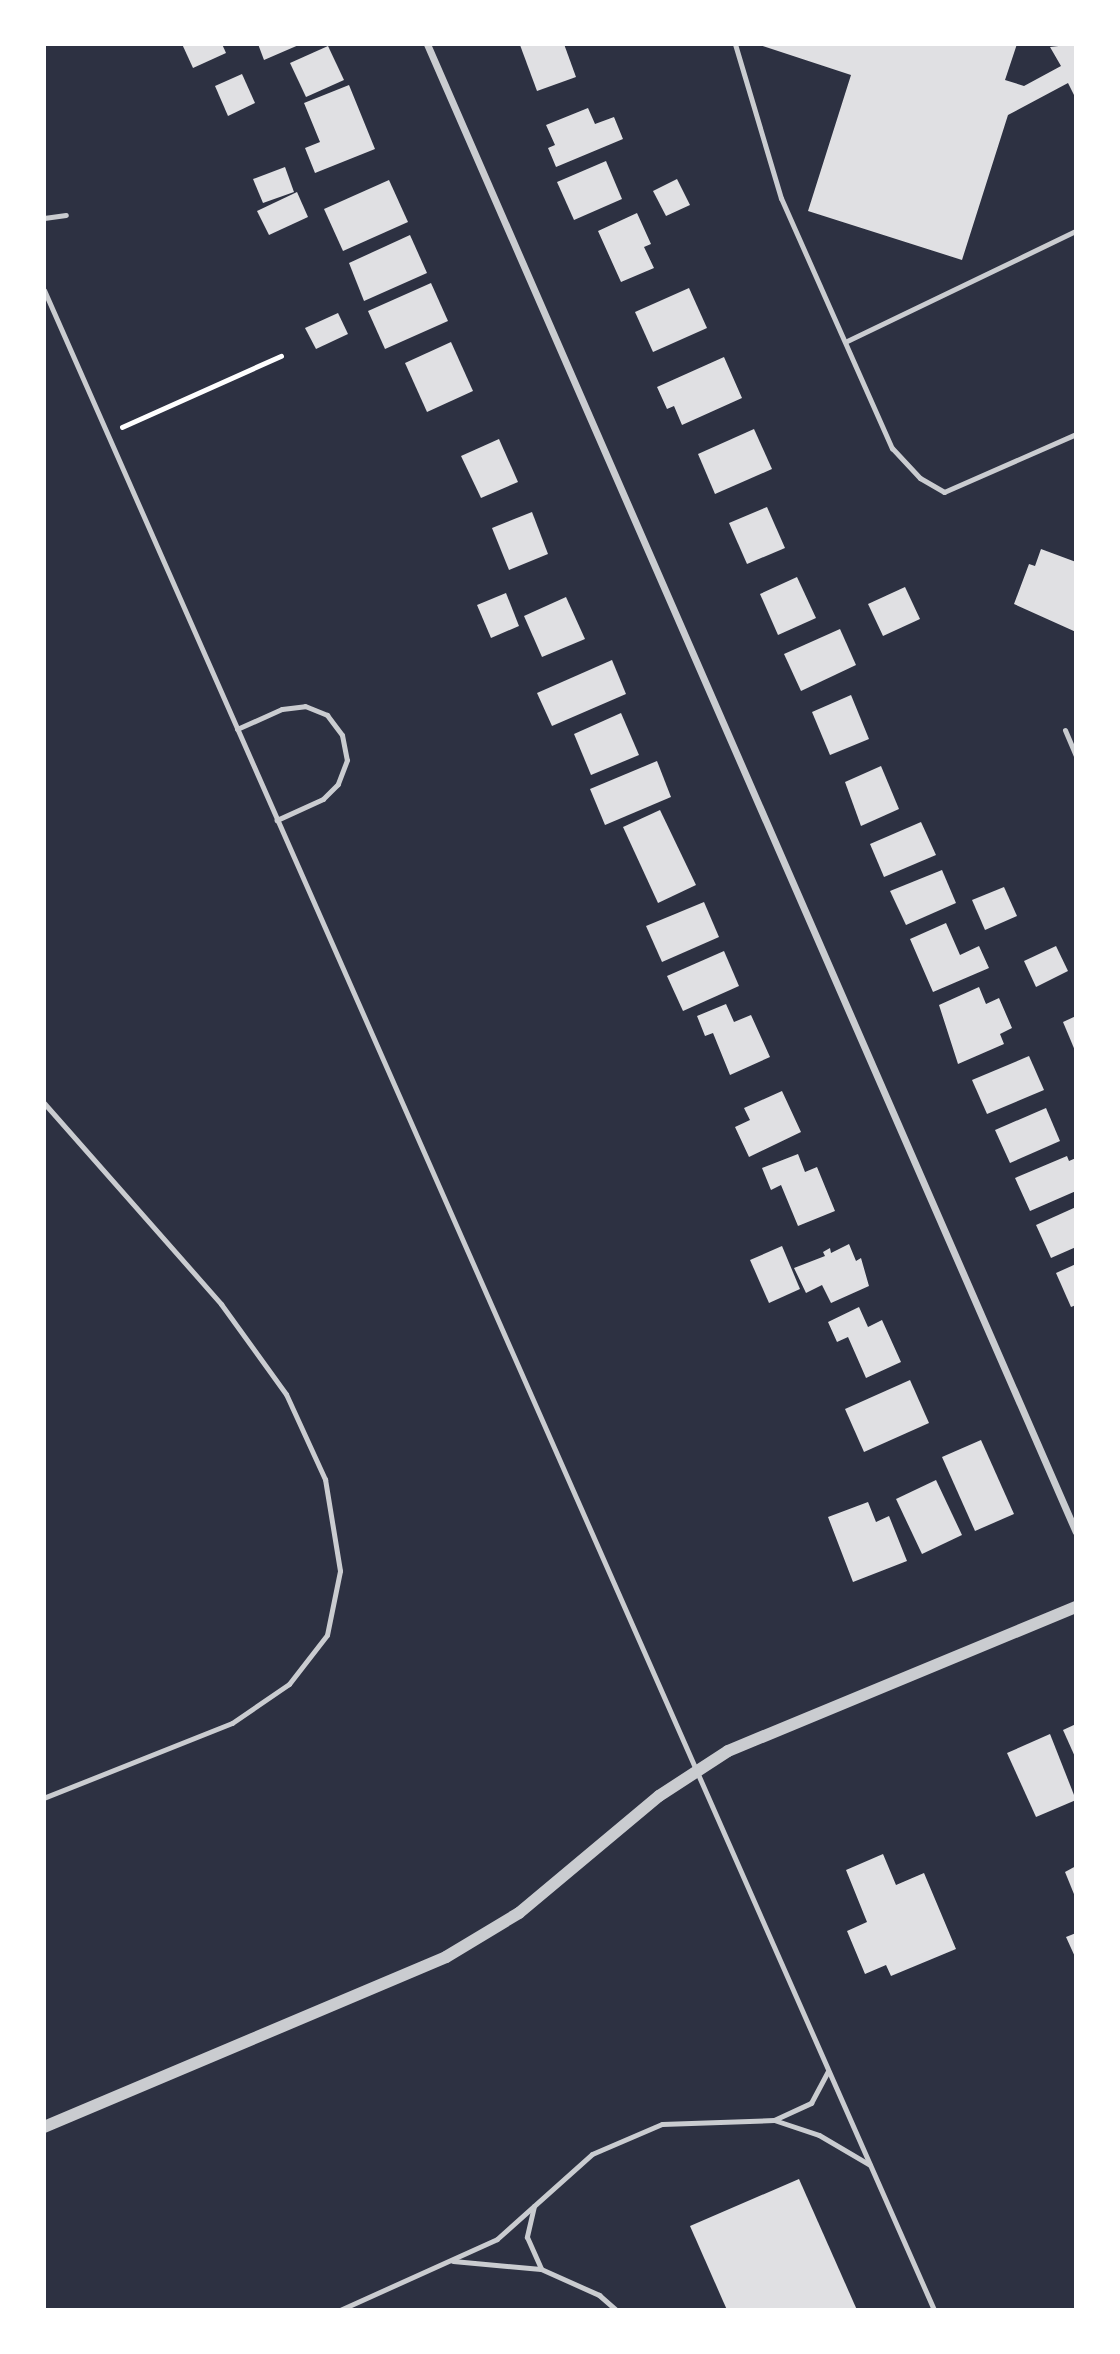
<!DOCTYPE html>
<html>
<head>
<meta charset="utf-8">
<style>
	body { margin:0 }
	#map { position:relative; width:1120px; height:2354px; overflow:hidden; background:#2d3142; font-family:"Varela Round",sans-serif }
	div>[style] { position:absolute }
	.building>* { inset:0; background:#e0e0e3 }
	.path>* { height:4.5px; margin:-2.25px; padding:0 2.25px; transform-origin:2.25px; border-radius:2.25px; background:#fff }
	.service>* { height:5px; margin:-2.5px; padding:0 2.5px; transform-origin:2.5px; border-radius:2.5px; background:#caccd0 }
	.minor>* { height:7px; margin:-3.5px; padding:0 3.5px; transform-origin:3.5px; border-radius:3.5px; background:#caccd0 }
	.tertiary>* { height:12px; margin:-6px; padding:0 6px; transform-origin:6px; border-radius:6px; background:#caccd0 }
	span { translate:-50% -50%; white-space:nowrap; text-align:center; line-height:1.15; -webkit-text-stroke:5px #fff; paint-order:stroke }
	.frame { position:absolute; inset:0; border:46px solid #fff; pointer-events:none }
</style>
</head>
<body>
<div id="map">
	<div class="building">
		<i style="clip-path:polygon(182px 44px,222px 44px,226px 53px,193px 68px)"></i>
		<i style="clip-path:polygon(258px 44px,301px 44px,264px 60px)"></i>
		<i style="clip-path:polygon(564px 44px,576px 77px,537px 91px,520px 45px)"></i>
		<i style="clip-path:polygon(757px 44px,1017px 44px,1005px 80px,1024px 86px,1061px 66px,1050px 47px,1076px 44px,1076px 99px,1068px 83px,1008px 115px,962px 260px,808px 211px,851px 75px)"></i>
		<i style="clip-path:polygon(328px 46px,344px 80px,306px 97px,290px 63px)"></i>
		<i style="clip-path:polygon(242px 74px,255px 103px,228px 116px,215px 86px)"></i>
		<i style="clip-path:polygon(349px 85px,375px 149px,315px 173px,305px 148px,320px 142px,304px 103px)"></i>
		<i style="clip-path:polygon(588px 108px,595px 124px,614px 117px,623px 139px,556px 167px,548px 148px,555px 145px,546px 125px)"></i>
		<i style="clip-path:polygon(606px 161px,622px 199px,574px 220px,557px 182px)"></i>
		<i style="clip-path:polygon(285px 167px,294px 192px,263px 203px,253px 179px)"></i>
		<i style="clip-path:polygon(677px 179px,690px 205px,666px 216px,653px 191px)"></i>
		<i style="clip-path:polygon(389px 180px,408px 222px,343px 251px,324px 209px)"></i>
		<i style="clip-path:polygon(297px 192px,308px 217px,269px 235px,257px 211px)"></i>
		<i style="clip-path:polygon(637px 213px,651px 244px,644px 247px,654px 268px,621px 282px,598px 231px)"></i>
		<i style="clip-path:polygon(410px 235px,427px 273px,364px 301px,349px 263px)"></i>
		<i style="clip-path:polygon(431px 283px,448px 321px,385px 349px,368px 311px)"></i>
		<i style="clip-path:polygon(689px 288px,707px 328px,653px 352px,635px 312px)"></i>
		<i style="clip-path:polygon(338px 313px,348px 334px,316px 349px,305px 328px)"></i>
		<i style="clip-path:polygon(451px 342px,473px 391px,427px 412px,405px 363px)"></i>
		<i style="clip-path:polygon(724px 357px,742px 398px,682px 425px,674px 406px,667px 409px,657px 387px)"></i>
		<i style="clip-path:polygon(754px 429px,772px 469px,715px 494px,698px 454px)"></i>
		<i style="clip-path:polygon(499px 439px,518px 482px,481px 498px,461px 456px)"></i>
		<i style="clip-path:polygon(767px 507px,785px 548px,747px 564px,729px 523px)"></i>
		<i style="clip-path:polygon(532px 512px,548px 554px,509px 570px,492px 528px)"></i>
		<i style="clip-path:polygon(1041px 549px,1076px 562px,1076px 632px,1014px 604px,1029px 564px,1035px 566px)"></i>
		<i style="clip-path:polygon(797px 577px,816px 618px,778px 635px,760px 594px)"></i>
		<i style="clip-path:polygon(905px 587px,920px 619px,883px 636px,868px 604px)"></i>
		<i style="clip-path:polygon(506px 593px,519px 626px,491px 638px,477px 605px)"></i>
		<i style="clip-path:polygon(566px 597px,585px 639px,542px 657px,524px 616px)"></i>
		<i style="clip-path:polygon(840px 629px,856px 665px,801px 691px,784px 654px)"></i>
		<i style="clip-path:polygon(612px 660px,626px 694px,552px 726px,537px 693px)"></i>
		<i style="clip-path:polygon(851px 695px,869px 739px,830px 755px,812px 712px)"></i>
		<i style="clip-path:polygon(621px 713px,639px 755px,591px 775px,574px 734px)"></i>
		<i style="clip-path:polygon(657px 761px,671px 797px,605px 825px,590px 789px)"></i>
		<i style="clip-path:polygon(881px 766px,899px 809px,861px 826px,845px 782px)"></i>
		<i style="clip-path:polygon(660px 810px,696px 885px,658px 903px,623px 827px)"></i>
		<i style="clip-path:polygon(921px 822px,936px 855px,884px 877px,870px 844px)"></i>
		<i style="clip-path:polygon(942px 870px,956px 903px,906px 925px,890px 891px)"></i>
		<i style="clip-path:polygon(1004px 887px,1017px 916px,985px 930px,972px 900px)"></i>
		<i style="clip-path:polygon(704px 902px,719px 937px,662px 962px,646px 926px)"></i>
		<i style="clip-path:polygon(946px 923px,960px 955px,979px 946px,989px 968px,933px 992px,910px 939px)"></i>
		<i style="clip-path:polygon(1056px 946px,1068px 971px,1036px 987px,1024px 961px)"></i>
		<i style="clip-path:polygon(724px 951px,739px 986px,683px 1011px,667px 976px)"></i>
		<i style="clip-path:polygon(979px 987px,986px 1004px,999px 998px,1012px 1028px,1000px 1034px,1004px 1044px,958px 1064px,939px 1005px)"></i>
		<i style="clip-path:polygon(726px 1004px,734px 1022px,751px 1015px,770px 1057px,730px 1075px,713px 1033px,705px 1036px,697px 1016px)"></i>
		<i style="clip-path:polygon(1076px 1016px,1076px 1053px,1063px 1022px)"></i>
		<i style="clip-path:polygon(1029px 1056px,1044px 1090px,987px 1114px,972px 1080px)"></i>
		<i style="clip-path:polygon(782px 1091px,801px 1132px,749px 1157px,735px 1127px,750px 1120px,744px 1108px)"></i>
		<i style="clip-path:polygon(1046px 1108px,1060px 1141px,1010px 1163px,995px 1130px)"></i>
		<i style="clip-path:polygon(798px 1154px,805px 1172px,817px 1167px,835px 1211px,798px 1226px,781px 1185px,771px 1190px,762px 1168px)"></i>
		<i style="clip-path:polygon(1067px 1156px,1069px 1161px,1076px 1158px,1076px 1191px,1030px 1211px,1015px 1178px)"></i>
		<i style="clip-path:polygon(1076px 1207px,1076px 1247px,1051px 1258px,1036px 1225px)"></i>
		<i style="clip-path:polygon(849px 1244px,856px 1261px,861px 1258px,869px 1286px,831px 1303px,822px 1285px,806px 1293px,794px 1268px,825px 1256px,823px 1252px,830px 1248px,831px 1253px)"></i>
		<i style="clip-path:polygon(782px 1246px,800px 1289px,769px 1303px,750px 1260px)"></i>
		<i style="clip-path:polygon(1076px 1264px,1076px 1305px,1071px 1307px,1056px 1273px)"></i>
		<i style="clip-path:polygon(859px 1307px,868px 1327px,882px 1320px,901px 1362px,866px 1378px,848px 1337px,837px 1342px,828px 1322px)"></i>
		<i style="clip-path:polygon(910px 1380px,929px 1423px,864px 1452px,845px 1409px)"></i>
		<i style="clip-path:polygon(981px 1440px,1014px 1514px,975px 1531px,942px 1457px)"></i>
		<i style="clip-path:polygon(936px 1480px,962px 1535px,922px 1554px,896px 1499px)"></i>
		<i style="clip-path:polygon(868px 1502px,876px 1522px,889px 1516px,907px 1561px,853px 1582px,828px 1517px)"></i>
		<i style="clip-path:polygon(1076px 1724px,1076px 1759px,1063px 1730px)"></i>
		<i style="clip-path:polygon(1050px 1734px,1076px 1800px,1036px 1817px,1007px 1753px)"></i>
		<i style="clip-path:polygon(883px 1854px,896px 1885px,924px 1873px,956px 1949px,891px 1976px,886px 1965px,865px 1974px,847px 1931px,867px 1922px,846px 1870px)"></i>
		<i style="clip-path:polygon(1076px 1866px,1076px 1899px,1065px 1872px)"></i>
		<i style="clip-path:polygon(1076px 1933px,1076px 1959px,1066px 1937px)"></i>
		<i style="clip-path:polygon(799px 2179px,857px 2310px,727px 2310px,690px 2226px)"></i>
	</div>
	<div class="path">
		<i style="left:122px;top:427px;width:174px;rotate:-24.1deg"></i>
	</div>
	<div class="service">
		<i style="left:735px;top:44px;width:161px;rotate:73.4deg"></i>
		<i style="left:781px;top:198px;width:274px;rotate:66.1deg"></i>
		<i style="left:892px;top:448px;width:41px;rotate:47deg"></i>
		<i style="left:920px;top:478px;width:28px;rotate:30deg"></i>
		<i style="left:944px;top:492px;width:144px;rotate:-23.7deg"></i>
		<i style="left:44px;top:218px;width:22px;rotate:-8deg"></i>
		<i style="left:44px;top:290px;width:2207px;rotate:66.22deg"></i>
		<i style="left:847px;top:341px;width:254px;rotate:-25.7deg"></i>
		<i style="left:237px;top:729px;width:49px;rotate:-24deg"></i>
		<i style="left:282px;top:709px;width:23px;rotate:-7deg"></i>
		<i style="left:305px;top:706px;width:24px;rotate:22deg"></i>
		<i style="left:327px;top:715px;width:25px;rotate:53deg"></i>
		<i style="left:342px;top:735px;width:25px;rotate:79deg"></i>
		<i style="left:347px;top:760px;width:26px;rotate:111deg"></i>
		<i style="left:338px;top:784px;width:21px;rotate:135deg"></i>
		<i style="left:323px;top:799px;width:51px;rotate:155.5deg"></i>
		<i style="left:1065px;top:730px;width:28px;rotate:67deg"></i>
		<i style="left:44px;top:1103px;width:268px;rotate:48.6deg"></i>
		<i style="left:221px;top:1304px;width:111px;rotate:54.2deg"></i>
		<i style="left:286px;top:1394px;width:94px;rotate:65.4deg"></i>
		<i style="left:325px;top:1479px;width:93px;rotate:80.7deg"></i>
		<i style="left:340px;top:1571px;width:65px;rotate:101.5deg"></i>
		<i style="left:327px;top:1635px;width:62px;rotate:127.8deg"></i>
		<i style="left:289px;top:1684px;width:69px;rotate:145.6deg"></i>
		<i style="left:232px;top:1723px;width:202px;rotate:158.3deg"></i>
		<i style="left:774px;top:2120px;width:41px;rotate:-24.7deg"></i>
		<i style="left:811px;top:2103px;width:36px;rotate:-62deg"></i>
		<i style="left:534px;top:2206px;width:32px;rotate:103deg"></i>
		<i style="left:527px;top:2237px;width:35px;rotate:66deg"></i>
		<i style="left:453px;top:2261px;width:88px;rotate:5.2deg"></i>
		<i style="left:541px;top:2269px;width:64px;rotate:24.1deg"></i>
		<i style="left:599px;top:2295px;width:23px;rotate:41deg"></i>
		<i style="left:340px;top:2310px;width:172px;rotate:-24.3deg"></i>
		<i style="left:497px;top:2239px;width:127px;rotate:-41.8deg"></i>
		<i style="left:592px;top:2154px;width:76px;rotate:-23.2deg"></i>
		<i style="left:662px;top:2124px;width:112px;rotate:-2deg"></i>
		<i style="left:774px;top:2120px;width:47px;rotate:18.4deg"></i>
		<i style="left:819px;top:2135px;width:59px;rotate:30.5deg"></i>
	</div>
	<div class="minor">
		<i style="left:427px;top:44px;width:1623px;rotate:66.44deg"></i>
	</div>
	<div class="tertiary">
		<i style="left:44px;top:2127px;width:436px;rotate:-22.9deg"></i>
		<i style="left:446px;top:1957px;width:85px;rotate:-31.1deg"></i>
		<i style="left:519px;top:1913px;width:182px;rotate:-39.9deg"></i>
		<i style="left:659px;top:1796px;width:82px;rotate:-33.1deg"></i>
		<i style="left:728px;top:1751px;width:377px;rotate:-22.5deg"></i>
	</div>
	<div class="frame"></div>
</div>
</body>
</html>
